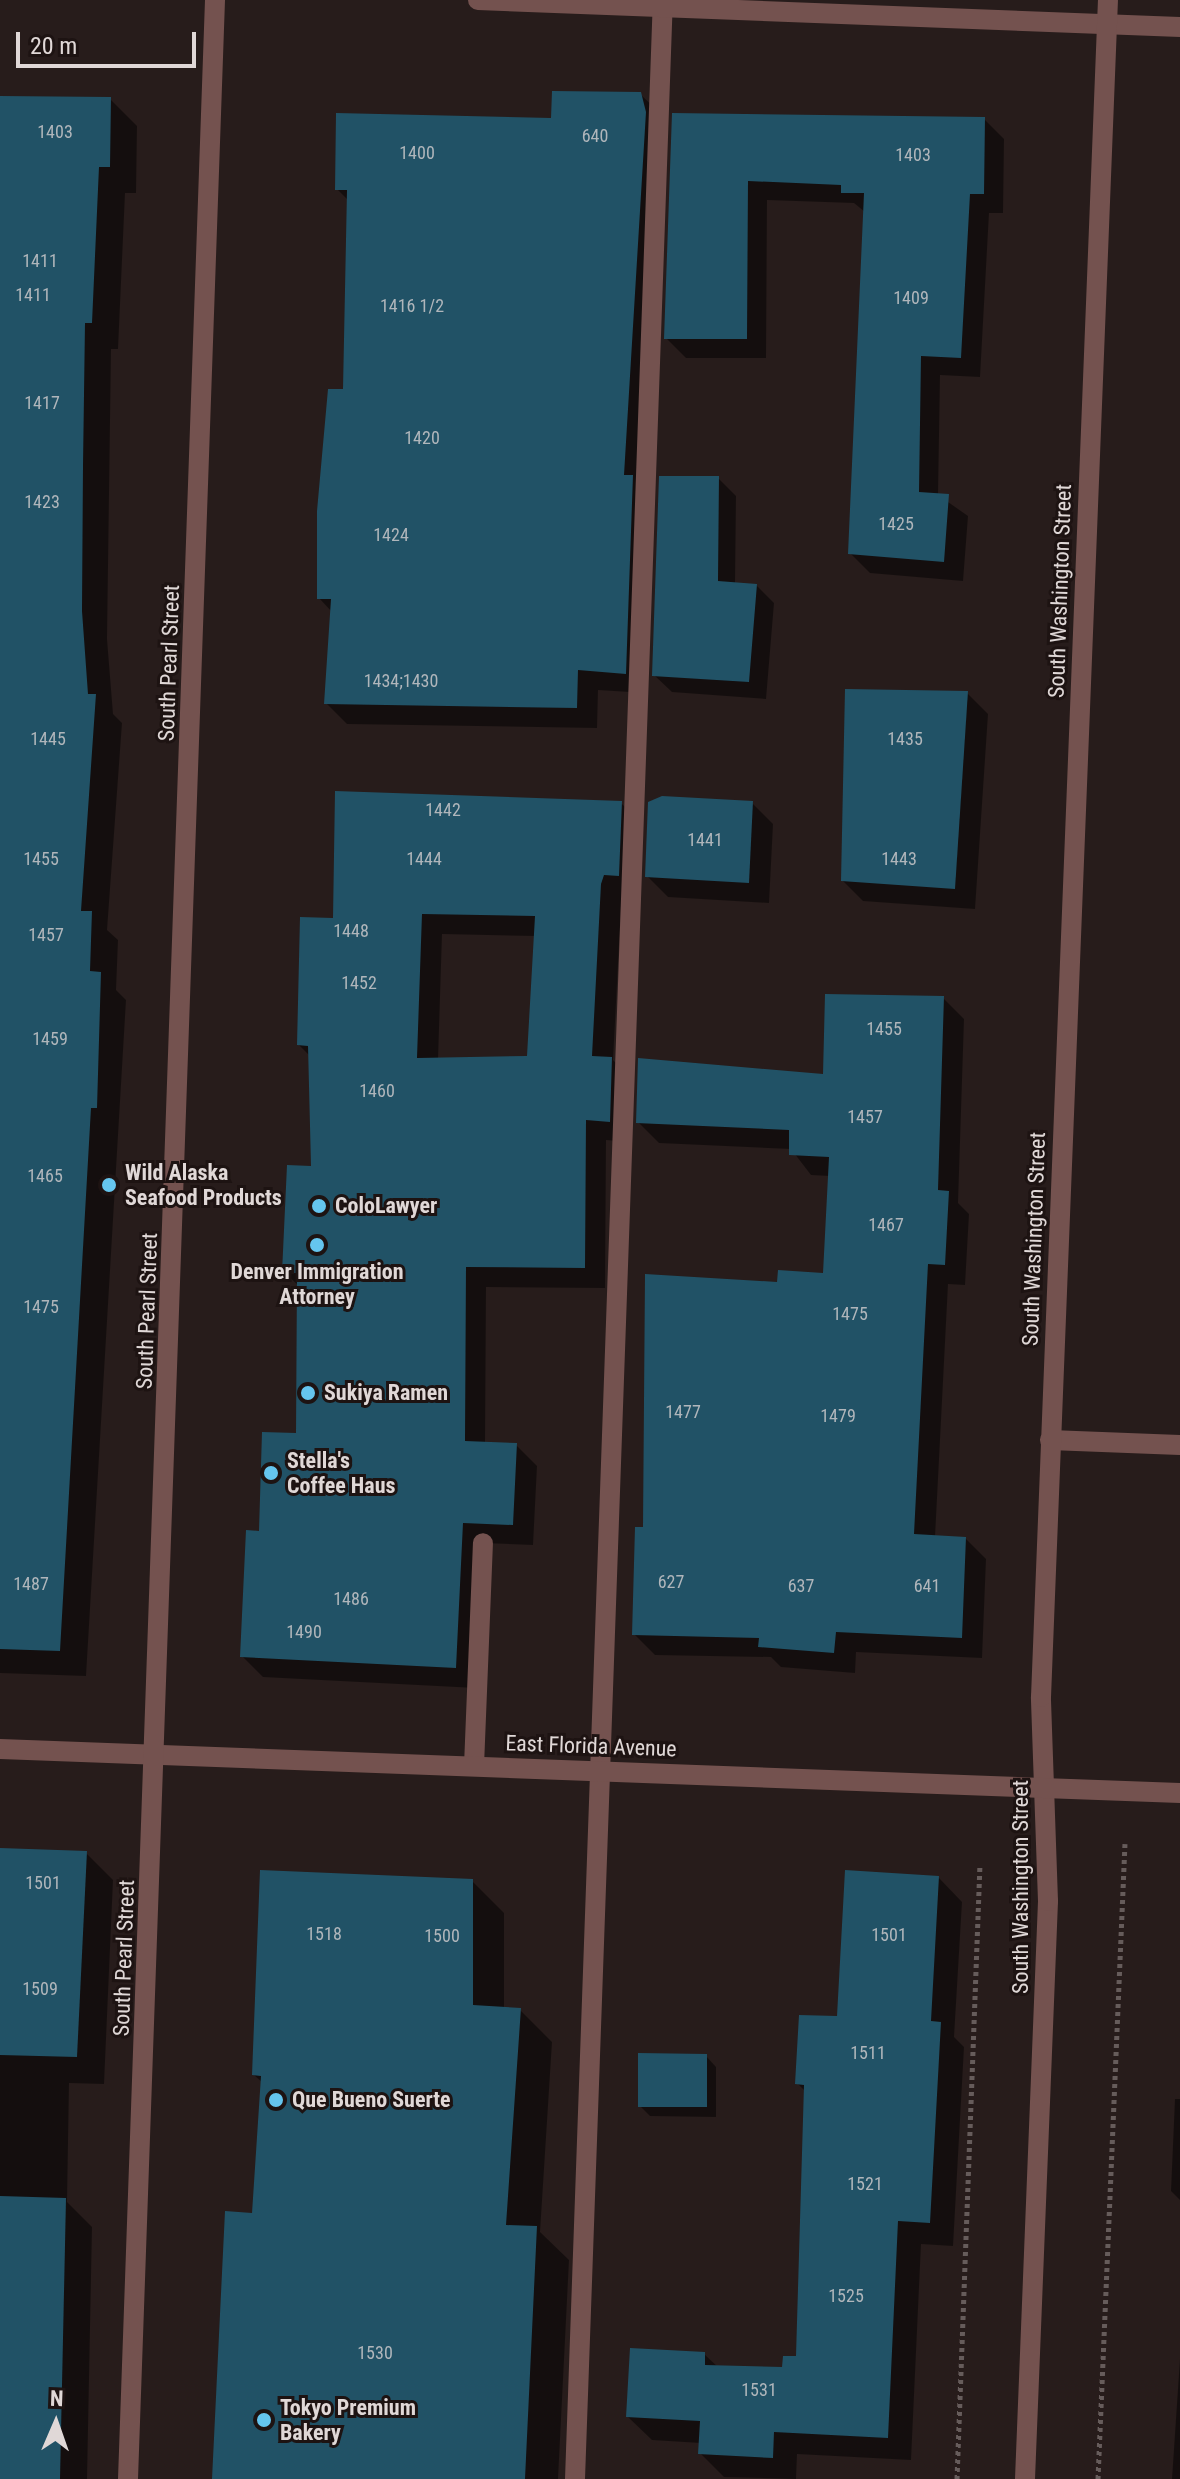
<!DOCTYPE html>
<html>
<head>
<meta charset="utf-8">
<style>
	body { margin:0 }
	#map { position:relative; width:1180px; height:2479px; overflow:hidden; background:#271c1b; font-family:"Roboto Condensed",sans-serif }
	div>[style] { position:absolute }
	.shadow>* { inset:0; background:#0007 }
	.building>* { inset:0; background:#215266 }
	.path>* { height:5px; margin-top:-2.5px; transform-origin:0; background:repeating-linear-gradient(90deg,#665c5b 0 4px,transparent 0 8px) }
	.service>* { height:20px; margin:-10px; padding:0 10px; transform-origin:10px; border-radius:10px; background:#74524f }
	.minor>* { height:20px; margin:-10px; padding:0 10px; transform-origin:10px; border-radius:10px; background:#74524f }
	.tertiary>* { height:20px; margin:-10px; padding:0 10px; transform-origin:10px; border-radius:10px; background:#74524f }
	.dots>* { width:22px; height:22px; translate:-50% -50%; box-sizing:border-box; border:4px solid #1d1312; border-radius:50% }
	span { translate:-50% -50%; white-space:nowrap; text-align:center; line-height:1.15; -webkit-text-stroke:6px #1d1312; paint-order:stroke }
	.number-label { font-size:18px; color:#b0b6bb }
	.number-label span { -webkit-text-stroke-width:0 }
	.street-label { font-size:22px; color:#e0d8d7 }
	.poi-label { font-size:22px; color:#e0d8d7; font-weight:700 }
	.left { translate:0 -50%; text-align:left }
	.north { position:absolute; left:16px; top:2383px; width:80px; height:80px; -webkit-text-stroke:6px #1d1312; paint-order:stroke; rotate:2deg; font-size:22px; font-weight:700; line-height:32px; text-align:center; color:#e0d8d7 }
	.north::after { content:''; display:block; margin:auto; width:28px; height:36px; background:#e0d8d7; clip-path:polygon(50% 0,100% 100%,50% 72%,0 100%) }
	.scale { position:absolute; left:16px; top:32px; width:180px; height:36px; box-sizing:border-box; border:4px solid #e0d8d7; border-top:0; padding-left:10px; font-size:24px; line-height:28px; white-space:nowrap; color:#e0d8d7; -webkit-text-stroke:6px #1d1312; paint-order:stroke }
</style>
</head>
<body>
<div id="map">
	<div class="shadow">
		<i style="clip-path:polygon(640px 94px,661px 114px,646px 693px,598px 690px,597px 728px,347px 724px,327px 704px,332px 612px,319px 598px,345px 391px,349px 201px,337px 189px)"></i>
		<i style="clip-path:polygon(0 98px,110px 99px,137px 126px,136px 193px,125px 193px,118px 349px,111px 349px,107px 639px,113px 714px,122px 723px,107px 930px,118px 940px,116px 990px,126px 1000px,86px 1676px,0 1673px)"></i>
		<i style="clip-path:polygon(674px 115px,984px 119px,1004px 139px,1003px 213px,989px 213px,980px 377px,940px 375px,938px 495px,968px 516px,963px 581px,870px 573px,850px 553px,865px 212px,854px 203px,767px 200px,766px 358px,686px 358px,666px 338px)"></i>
		<i style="clip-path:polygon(718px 478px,736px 496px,735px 584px,756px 585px,774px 603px,766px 699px,672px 692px,654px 675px)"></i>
		<i style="clip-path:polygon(967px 693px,988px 714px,975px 909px,863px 901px,843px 881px)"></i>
		<i style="clip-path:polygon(evenodd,621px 803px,642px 824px,621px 906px,613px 1060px,632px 1080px,630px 1142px,606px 1140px,605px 1288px,486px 1287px,485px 1444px,516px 1445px,537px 1466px,533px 1545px,483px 1543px,476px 1688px,263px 1677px,242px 1656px,298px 1436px,299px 1286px,284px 1272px,313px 1168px,310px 1056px,299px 1045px,335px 920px,621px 803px,442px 934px,536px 936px,529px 1058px,438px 1060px,442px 934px)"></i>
		<i style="clip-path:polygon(752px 803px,773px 824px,769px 903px,668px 897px,647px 876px)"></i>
		<i style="clip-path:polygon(943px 998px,964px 1019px,958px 1203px,969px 1214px,965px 1285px,948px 1284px,935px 1537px,965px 1538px,986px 1559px,982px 1658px,856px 1652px,855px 1673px,781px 1667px,771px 1657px,655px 1655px,634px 1634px,779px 1285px,825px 1275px,830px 1176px,811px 1175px,791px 1149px,659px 1143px,638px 1122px,825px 1076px)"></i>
		<i style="clip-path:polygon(0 1850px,86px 1853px,113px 1880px,104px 2084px,69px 2083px,67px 2202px,92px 2227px,87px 2479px,0 2479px)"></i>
		<i style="clip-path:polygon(939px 1878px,962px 1902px,954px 2037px,964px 2047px,953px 2246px,921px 2244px,911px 2460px,797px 2454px,796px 2479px,724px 2477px,700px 2453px,701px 2443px,652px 2440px,628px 2417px,704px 2354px,719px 2368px,784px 2369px,798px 2359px,806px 2092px,798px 2084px)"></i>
		<i style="clip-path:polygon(472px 1881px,504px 1913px,504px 2009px,520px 2010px,552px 2042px,540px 2232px,569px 2260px,558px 2479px,214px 2479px,254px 2215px,263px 2083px,254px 2075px)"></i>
		<i style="clip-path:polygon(706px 2056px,716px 2067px,716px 2117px,650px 2116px,640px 2106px)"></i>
		<i style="clip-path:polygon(1175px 2099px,1180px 2099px,1180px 2200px,1171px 2191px)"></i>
		<i style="clip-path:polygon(1180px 2359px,1180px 2479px,1172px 2479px)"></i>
	</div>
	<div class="building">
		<i style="clip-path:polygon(552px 91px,641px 92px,646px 112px,624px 475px,633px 475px,626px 674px,578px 670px,577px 708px,324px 704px,331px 599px,317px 599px,317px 511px,328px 389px,343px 389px,347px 190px,335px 190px,336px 113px,551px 118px)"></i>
		<i style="clip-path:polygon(0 96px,111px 97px,110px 167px,99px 167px,92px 323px,85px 323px,83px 466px,82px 611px,88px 694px,96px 694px,81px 911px,92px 911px,90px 971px,101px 972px,97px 1108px,91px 1108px,60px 1651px,0 1649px)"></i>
		<i style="clip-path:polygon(672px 113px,985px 117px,984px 194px,970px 194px,961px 358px,921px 356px,919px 492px,949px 494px,944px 562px,848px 554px,864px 193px,841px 193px,841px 185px,748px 181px,747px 339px,664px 339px)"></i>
		<i style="clip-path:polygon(659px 476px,719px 476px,718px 581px,757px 584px,749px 682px,652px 676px)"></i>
		<i style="clip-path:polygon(845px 689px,968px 691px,955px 889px,841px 881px)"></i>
		<i style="clip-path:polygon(evenodd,335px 791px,622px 801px,619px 876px,604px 875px,601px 884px,592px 1056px,612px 1057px,610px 1122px,586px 1120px,585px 1268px,466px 1267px,465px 1441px,517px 1443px,513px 1525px,463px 1523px,456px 1668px,240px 1657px,246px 1530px,259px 1531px,262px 1432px,296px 1433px,297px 1273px,282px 1273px,287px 1165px,311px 1166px,308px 1046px,297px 1045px,300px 917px,333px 918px,335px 791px,422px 914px,535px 916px,527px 1056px,417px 1058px,422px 914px)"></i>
		<i style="clip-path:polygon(662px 796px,753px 801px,749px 883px,645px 877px,648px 802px)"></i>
		<i style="clip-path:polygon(825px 994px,944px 996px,938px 1190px,949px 1191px,945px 1265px,928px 1264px,914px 1534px,966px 1537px,962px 1638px,836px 1632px,834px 1653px,758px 1647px,759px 1638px,632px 1635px,635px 1527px,643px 1527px,645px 1274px,777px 1282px,778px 1270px,823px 1273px,829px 1157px,789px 1155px,789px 1130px,636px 1123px,638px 1058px,823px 1074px)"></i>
		<i style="clip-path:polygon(0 1848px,87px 1851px,77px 2057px,0 2055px)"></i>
		<i style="clip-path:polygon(260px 1870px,473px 1879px,473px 2005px,521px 2008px,506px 2225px,537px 2226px,525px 2479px,212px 2479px,225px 2211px,252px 2213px,261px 2076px,252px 2075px)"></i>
		<i style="clip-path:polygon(845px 1870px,939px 1876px,931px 2021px,941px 2022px,930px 2223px,898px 2221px,888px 2438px,774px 2432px,773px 2458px,698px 2454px,700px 2421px,626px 2417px,630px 2348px,705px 2352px,705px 2365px,782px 2367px,783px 2356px,796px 2356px,804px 2085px,795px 2084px,799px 2015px,837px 2016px)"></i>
		<i style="clip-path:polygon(638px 2053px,707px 2054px,707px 2107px,638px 2107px)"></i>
		<i style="clip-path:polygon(0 2196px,66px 2198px,60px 2479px,0 2479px)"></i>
	</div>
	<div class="path">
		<i style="left:957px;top:2479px;width:615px;rotate:-87.86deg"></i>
		<i style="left:1098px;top:2479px;width:636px;rotate:-87.57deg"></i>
	</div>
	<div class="service">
		<i style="left:1050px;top:1440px;width:130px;rotate:2.2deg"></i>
		<i style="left:474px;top:1766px;width:223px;rotate:-87.7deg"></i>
		<i style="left:575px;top:2479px;width:2481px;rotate:-87.97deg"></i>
	</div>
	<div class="minor">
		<i style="left:478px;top:0;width:703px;rotate:2.2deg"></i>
		<i style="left:1025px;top:2479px;width:578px;rotate:-87.72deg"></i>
		<i style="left:1048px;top:1901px;width:204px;rotate:-92deg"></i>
		<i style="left:1041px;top:1697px;width:1698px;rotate:-87.74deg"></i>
	</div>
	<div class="tertiary">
		<i style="left:0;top:1749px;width:1181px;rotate:2.14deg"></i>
		<i style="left:128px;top:2479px;width:2481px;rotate:-87.99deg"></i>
	</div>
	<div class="dots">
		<i style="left:109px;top:1185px;background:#65c5ee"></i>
		<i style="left:319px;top:1206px;background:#65c5ee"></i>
		<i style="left:317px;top:1245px;background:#65c5ee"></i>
		<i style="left:308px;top:1393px;background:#65c5ee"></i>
		<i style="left:271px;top:1473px;background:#65c5ee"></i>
		<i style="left:276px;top:2100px;background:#65c5ee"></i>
		<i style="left:264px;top:2420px;background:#65c5ee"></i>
	</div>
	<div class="number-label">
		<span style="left:55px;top:132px">1403</span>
		<span style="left:595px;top:136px">640</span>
		<span style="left:417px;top:153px">1400</span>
		<span style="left:913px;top:155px">1403</span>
		<span style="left:40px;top:261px">1411</span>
		<span style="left:33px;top:295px">1411</span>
		<span style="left:911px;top:298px">1409</span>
		<span style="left:412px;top:306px">1416 1/2</span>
		<span style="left:42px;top:403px">1417</span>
		<span style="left:422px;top:438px">1420</span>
		<span style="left:42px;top:502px">1423</span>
		<span style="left:896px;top:524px">1425</span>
		<span style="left:391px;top:535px">1424</span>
		<span style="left:401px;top:681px">1434;1430</span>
		<span style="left:48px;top:739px">1445</span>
		<span style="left:905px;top:739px">1435</span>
		<span style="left:443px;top:810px">1442</span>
		<span style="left:705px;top:840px">1441</span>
		<span style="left:41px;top:859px">1455</span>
		<span style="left:424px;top:859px">1444</span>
		<span style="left:899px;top:859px">1443</span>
		<span style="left:351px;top:931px">1448</span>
		<span style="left:46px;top:935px">1457</span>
		<span style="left:359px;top:983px">1452</span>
		<span style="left:884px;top:1029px">1455</span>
		<span style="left:50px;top:1039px">1459</span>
		<span style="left:377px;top:1091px">1460</span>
		<span style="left:865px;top:1117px">1457</span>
		<span style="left:45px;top:1176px">1465</span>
		<span style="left:886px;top:1225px">1467</span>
		<span style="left:41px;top:1307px">1475</span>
		<span style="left:850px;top:1314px">1475</span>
		<span style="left:683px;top:1412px">1477</span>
		<span style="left:838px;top:1416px">1479</span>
		<span style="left:671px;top:1582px">627</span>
		<span style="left:31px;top:1584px">1487</span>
		<span style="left:801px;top:1586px">637</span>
		<span style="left:927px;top:1586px">641</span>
		<span style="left:351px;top:1599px">1486</span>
		<span style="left:304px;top:1632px">1490</span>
		<span style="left:43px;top:1883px">1501</span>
		<span style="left:324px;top:1934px">1518</span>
		<span style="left:889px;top:1935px">1501</span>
		<span style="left:442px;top:1936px">1500</span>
		<span style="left:40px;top:1989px">1509</span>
		<span style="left:868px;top:2053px">1511</span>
		<span style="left:865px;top:2184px">1521</span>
		<span style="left:846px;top:2296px">1525</span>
		<span style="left:375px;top:2353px">1530</span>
		<span style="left:759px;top:2390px">1531</span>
	</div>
	<div class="street-label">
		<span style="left:1060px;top:591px;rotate:-88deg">South Washington Street</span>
		<span style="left:169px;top:663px;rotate:-88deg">South Pearl Street</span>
		<span style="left:1034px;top:1239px;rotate:-88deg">South Washington Street</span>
		<span style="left:147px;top:1311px;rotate:-88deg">South Pearl Street</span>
		<span style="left:591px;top:1746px;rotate:2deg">East Florida Avenue</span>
		<span style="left:1021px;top:1887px;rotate:-90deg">South Washington Street</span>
		<span style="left:124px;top:1958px;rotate:-88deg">South Pearl Street</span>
	</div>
	<div class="poi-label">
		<span class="left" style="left:125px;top:1185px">Wild Alaska<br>Seafood Products</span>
		<span class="left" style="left:335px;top:1206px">ColoLawyer</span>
		<span style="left:317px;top:1284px">Denver Immigration<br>Attorney</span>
		<span class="left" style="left:324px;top:1393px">Sukiya Ramen</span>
		<span class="left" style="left:287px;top:1473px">Stella's<br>Coffee Haus</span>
		<span class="left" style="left:292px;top:2100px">Que Bueno Suerte</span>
		<span class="left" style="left:280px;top:2420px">Tokyo Premium<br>Bakery</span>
	</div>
	<div class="north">N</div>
	<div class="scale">20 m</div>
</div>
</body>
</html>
